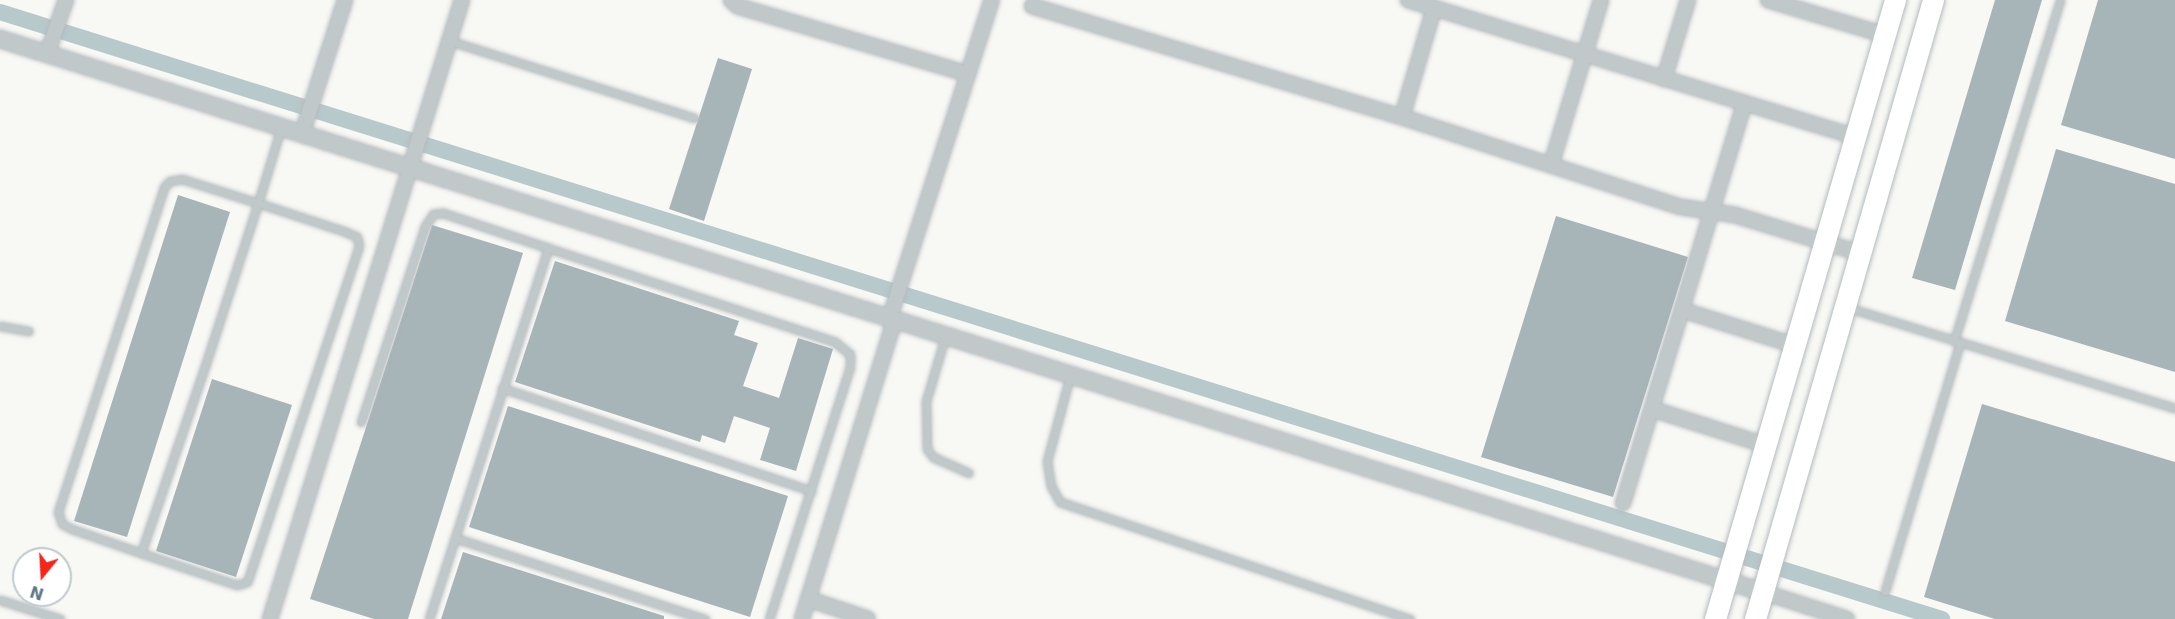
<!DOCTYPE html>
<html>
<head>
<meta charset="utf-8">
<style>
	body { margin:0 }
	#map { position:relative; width:2175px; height:619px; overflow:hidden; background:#f8f8f5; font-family:"DejaVu Sans",sans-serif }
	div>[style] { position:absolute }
	.canal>* { height:16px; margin:-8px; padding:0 8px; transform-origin:8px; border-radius:8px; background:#b7c9cb }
	.building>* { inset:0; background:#a7b4b8 }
	.roads { filter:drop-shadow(0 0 2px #b4bbbe) drop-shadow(0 0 2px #b4bbbe) }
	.service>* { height:7px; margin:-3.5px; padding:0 3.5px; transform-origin:3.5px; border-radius:3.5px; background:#c0c8ca }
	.minor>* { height:14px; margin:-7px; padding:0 7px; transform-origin:7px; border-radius:7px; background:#c0c8ca }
	.tertiary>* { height:16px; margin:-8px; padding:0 8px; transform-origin:8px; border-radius:8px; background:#c0c8ca }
	.primary>* { height:21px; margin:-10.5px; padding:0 10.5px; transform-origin:10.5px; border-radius:10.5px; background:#fff }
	span { translate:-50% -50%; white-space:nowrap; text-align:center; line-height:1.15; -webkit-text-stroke:6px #fff; paint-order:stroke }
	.north { position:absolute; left:12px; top:547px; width:60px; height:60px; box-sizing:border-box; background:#fff; border:2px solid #bfcacd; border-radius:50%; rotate:198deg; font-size:16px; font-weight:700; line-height:24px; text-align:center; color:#607a83 }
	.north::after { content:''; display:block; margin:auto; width:21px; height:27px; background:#f4261a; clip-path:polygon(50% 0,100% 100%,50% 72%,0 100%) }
</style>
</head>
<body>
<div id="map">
	<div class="canal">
		<i style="left:0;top:12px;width:2035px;rotate:17.36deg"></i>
	</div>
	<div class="building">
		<i style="clip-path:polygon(1995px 0,2042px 0,1955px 290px,1912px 278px)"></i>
		<i style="clip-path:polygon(2098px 0,2175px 0,2175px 159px,2061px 125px)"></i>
		<i style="clip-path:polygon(718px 58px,752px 69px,704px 221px,669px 209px)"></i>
		<i style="clip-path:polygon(2056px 149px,2175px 184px,2175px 372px,2005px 321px)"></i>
		<i style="clip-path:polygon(178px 195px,230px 212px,127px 537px,74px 521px)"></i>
		<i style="clip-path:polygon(1556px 216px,1688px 257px,1613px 497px,1481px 457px)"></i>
		<i style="clip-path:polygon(432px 225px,523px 253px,408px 619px,374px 619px,310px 599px)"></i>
		<i style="clip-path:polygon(555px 261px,739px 321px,734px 335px,758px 343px,743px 386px,779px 398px,798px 338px,833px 349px,796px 471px,760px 460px,770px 428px,734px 416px,725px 443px,702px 435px,700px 442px,515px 382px)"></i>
		<i style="clip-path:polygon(212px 379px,292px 405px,236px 577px,156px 551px)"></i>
		<i style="clip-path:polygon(1982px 404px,2175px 462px,2175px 619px,1995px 619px,1924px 597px)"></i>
		<i style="clip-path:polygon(508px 406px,788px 496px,750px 617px,469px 527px)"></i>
		<i style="clip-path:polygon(463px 552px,664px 616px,664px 619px,441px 619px)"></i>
	</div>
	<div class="roads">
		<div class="service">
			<i style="left:450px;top:41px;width:256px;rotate:17.5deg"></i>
			<i style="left:1846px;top:307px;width:344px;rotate:17.1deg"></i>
			<i style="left:0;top:326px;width:29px;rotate:10deg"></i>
			<i style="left:945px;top:337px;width:67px;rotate:106.5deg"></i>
			<i style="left:926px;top:401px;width:48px;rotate:88.8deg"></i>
			<i style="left:927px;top:449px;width:10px;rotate:53deg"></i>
			<i style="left:933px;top:457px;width:39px;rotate:24deg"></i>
			<i style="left:1954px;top:341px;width:357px;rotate:-72.7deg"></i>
			<i style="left:1070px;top:376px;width:88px;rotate:105.1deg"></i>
			<i style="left:1047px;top:461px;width:25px;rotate:81deg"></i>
			<i style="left:1051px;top:486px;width:18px;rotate:61deg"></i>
			<i style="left:1060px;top:502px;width:369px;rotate:18.5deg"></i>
			<i style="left:502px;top:388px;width:326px;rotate:18.4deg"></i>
			<i style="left:361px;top:422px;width:206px;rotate:-71.9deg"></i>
			<i style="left:425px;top:226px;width:14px;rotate:-56deg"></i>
			<i style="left:433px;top:214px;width:10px;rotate:-6deg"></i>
			<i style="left:443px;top:213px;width:111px;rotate:18.4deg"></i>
			<i style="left:455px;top:538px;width:263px;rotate:18deg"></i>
			<i style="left:141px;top:553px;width:73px;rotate:-160.8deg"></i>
			<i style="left:72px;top:529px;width:11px;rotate:-153deg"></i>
			<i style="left:62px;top:524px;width:13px;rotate:-108deg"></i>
			<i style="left:58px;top:512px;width:342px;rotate:-71.9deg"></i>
			<i style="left:164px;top:187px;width:8px;rotate:-45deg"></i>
			<i style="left:170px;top:181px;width:12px;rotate:-9deg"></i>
			<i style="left:182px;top:179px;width:80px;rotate:17.5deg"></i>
			<i style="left:258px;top:203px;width:93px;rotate:18.2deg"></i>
			<i style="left:346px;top:232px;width:12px;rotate:24deg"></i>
			<i style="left:357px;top:237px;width:9px;rotate:77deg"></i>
			<i style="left:359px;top:246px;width:354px;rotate:108.4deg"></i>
			<i style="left:247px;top:582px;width:10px;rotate:163deg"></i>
			<i style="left:237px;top:585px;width:101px;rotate:-161.6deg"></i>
			<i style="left:141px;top:553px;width:204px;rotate:-71.1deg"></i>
			<i style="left:207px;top:360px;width:165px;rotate:-72deg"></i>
			<i style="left:258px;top:203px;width:78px;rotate:-73deg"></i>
			<i style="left:1885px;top:591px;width:260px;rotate:-73.2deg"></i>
			<i style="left:0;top:600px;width:63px;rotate:17.6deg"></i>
			<i style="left:429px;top:619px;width:390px;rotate:-72.2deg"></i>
			<i style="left:548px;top:248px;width:302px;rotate:18.1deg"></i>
			<i style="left:835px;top:342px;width:19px;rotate:39deg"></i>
			<i style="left:850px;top:354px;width:13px;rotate:90deg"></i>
			<i style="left:850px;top:367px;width:265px;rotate:107.8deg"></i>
		</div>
		<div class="minor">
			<i style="left:731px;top:0;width:8px;rotate:45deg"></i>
			<i style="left:737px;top:6px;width:241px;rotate:16.4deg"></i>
			<i style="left:1408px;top:0;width:468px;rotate:17deg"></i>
			<i style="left:1768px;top:0;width:122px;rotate:16.7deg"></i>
			<i style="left:1032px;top:6px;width:386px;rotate:16.7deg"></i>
			<i style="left:1402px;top:117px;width:293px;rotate:17.9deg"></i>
			<i style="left:1681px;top:207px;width:55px;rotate:8.4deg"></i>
			<i style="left:1735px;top:215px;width:130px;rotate:17deg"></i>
			<i style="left:47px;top:54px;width:57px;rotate:-70.6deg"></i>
			<i style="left:1664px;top:79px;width:83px;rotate:-73.1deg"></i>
			<i style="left:1402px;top:117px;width:114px;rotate:-73.6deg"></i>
			<i style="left:302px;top:134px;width:141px;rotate:-72.2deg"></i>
			<i style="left:1551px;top:165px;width:172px;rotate:-73.1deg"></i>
			<i style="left:1682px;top:310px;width:117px;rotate:17.4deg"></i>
			<i style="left:889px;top:320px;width:336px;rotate:-72.2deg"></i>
			<i style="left:1652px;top:409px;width:119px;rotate:17.7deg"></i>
			<i style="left:1623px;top:503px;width:417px;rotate:-73.1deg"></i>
			<i style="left:1763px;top:592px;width:88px;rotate:17.8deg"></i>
			<i style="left:808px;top:599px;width:63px;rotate:18.4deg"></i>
			<i style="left:270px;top:619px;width:648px;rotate:-72.77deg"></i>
			<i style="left:802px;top:619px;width:312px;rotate:-72.8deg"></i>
		</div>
		<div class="tertiary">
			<i style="left:0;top:39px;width:1848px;rotate:17.42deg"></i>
		</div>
		<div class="primary">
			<i style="left:1715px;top:619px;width:645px;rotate:-73.79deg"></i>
			<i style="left:1755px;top:619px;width:644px;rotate:-73.96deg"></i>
		</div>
	</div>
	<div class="north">N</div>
</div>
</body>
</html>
